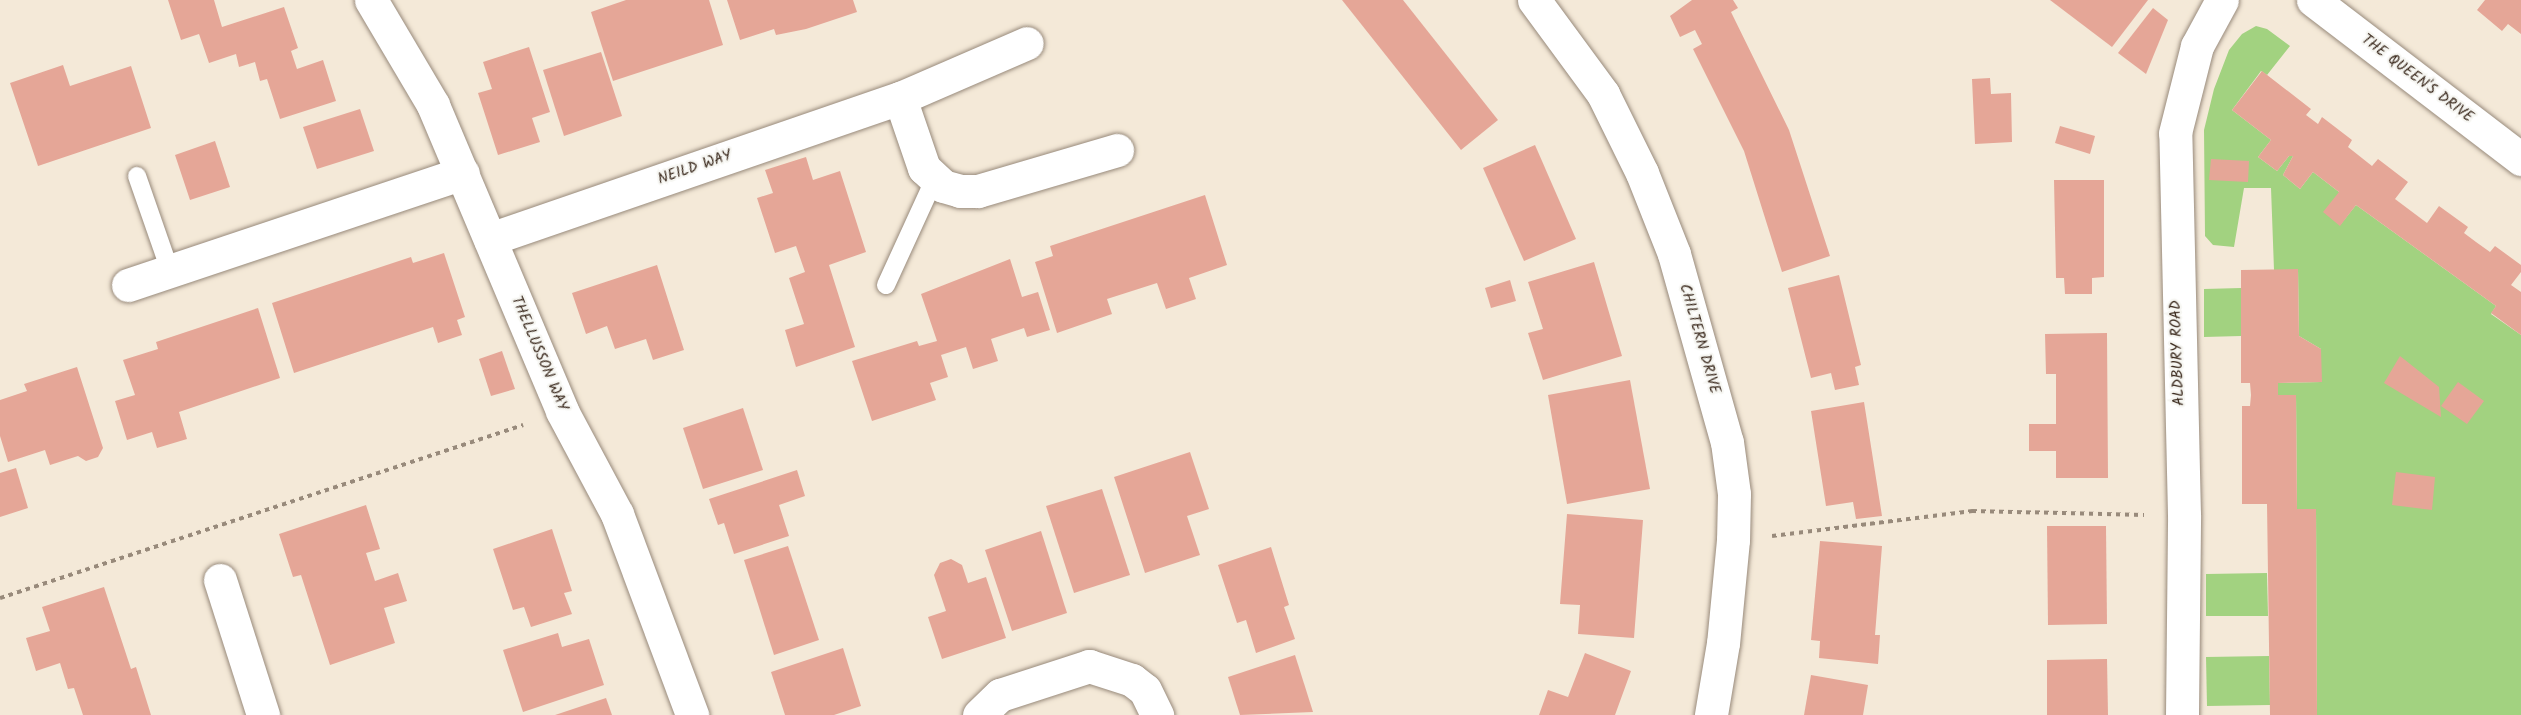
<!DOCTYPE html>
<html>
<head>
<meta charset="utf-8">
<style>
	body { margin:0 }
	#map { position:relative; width:2521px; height:715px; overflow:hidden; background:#f4e9d8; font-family:Kalam,sans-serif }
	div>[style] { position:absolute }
	.green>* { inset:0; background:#a2d280 }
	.building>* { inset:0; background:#e5a697 }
	.path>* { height:4px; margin-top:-2px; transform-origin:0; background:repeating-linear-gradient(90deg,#988a7b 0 4.5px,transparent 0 9px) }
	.roads { filter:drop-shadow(0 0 2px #988a7b) drop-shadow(0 0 2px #988a7b) }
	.lane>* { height:18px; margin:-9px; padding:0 9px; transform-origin:9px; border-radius:9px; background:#fff }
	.street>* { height:33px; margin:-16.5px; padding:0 16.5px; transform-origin:16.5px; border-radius:16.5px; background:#fff }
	span { translate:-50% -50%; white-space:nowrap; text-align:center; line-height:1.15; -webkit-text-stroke:4.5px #f6f6f2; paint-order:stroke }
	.street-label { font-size:15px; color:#3b2a1e }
</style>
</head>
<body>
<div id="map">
	<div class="green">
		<i style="clip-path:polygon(2256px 26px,2267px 29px,2290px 46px,2267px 75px,2261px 71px,2232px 110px,2271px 140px,2258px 157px,2277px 171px,2289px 156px,2293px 156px,2283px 175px,2300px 189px,2313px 172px,2339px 192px,2340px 225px,2356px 205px,2496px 306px,2491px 314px,2521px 335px,2521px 715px,2317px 715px,2316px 509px,2297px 509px,2296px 395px,2278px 395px,2278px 383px,2321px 382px,2321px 349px,2299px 336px,2298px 270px,2274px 270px,2271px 188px,2244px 188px,2234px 247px,2213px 245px,2205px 236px,2204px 130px,2214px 89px,2229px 50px,2242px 34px)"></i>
		<i style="clip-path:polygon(2241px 288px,2241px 336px,2204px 337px,2204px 289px)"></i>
		<i style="clip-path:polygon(2267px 573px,2268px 616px,2206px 616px,2206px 574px)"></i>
		<i style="clip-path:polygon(2269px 656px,2270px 705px,2207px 706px,2206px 657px)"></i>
	</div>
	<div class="building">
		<i style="clip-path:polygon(168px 0,214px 0,222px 27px,284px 7px,298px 48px,291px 51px,297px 69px,323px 60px,336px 101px,280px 119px,267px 79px,260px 81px,255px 62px,239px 67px,236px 54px,209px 63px,199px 34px,181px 40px)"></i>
		<i style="clip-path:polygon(626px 0,709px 0,723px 45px,613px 81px,591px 12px)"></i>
		<i style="clip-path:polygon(727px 0,853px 0,857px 12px,806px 29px,776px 35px,774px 29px,740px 40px)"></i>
		<i style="clip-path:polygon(1342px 0,1403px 0,1498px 120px,1461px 150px)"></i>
		<i style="clip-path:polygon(1692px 0,1733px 0,1738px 8px,1731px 12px,1789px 130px,1830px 256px,1782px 272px,1744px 151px,1693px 49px,1702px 44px,1695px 30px,1680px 37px,1670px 16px)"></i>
		<i style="clip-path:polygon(2050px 0,2148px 0,2112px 47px)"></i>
		<i style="clip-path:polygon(2485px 0,2521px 0,2521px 34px,2508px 24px,2502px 31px,2477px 10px)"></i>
		<i style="clip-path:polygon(2153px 8px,2168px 20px,2146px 74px,2118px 53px)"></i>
		<i style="clip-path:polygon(529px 47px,550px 112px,532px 118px,540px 142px,498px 155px,478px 93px,492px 89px,483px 62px)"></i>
		<i style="clip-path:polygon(601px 52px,622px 116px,564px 136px,543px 70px)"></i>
		<i style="clip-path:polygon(63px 65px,70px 86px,131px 66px,151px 128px,38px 166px,10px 83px)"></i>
		<i style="clip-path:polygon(2262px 71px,2311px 109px,2306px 115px,2318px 124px,2322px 117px,2352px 140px,2348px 147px,2372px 166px,2378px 159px,2408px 182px,2395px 199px,2427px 223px,2439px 206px,2468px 227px,2464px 233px,2476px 242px,2490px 252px,2495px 246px,2521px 265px,2521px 272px,2511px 285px,2521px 292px,2521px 335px,2491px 313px,2496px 306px,2356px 205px,2340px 226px,2323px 212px,2339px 192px,2313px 172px,2300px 189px,2283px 175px,2293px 156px,2289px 156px,2277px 171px,2258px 157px,2271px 140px,2232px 110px)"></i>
		<i style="clip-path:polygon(1990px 78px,1991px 94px,2011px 93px,2012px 142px,1975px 144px,1972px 79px)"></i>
		<i style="clip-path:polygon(360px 109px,374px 151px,317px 169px,303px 127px)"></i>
		<i style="clip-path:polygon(2060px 126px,2095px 136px,2090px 154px,2055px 143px)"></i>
		<i style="clip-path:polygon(215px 141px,230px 187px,190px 200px,175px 155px)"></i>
		<i style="clip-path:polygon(1535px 145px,1576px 239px,1524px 261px,1483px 168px)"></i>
		<i style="clip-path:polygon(806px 157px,813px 180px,840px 171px,866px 252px,829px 265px,855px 347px,796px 367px,785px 330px,804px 324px,789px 278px,805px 272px,796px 246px,775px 253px,757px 198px,773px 193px,765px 170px)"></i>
		<i style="clip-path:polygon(2211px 159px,2249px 161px,2248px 182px,2209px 180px)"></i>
		<i style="clip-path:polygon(2054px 180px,2104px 180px,2104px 277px,2092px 278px,2092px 294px,2065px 294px,2064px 278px,2056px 278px)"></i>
		<i style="clip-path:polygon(1205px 195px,1227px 265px,1189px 278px,1196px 299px,1166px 309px,1157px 283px,1107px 299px,1112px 314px,1057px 333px,1035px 262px,1053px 256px,1050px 246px)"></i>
		<i style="clip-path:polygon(444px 253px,465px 317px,457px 320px,462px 335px,438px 343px,433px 327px,294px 373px,272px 303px,411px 257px,413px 263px)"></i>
		<i style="clip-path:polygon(1010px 259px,1022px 297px,1038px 292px,1050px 330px,1027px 337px,1024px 328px,991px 339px,998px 361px,973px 369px,966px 347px,941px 355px,948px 377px,930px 383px,936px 400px,872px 421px,852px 361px,917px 341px,919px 346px,937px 341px,921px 294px)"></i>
		<i style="clip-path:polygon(1594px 262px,1622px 356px,1543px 380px,1528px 333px,1543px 329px,1528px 282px)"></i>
		<i style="clip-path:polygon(657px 265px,684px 350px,653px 360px,646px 339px,615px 349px,607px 326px,586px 334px,572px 293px)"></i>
		<i style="clip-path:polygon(2298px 269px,2299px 336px,2321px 349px,2322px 382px,2278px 383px,2278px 395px,2296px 395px,2297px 509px,2316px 509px,2317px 715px,2270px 715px,2267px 504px,2242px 504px,2242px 406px,2250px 406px,2251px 395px,2250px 383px,2241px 383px,2241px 270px)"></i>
		<i style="clip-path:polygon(1839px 275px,1861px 365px,1855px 367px,1859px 385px,1835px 390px,1831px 373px,1811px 378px,1788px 288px)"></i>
		<i style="clip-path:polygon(1510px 280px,1516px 301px,1491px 308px,1485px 288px)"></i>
		<i style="clip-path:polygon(258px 308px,280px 378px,179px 412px,187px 439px,157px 448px,152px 432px,127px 440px,115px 401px,135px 395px,123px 360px,158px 349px,156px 342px)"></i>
		<i style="clip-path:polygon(2107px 333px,2108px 478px,2056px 478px,2056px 451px,2029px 451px,2029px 424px,2056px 424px,2056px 374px,2046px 374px,2045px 334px)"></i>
		<i style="clip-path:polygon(502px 351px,515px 389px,491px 396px,479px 359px)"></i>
		<i style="clip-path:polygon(2400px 356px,2439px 387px,2441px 417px,2384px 383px)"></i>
		<i style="clip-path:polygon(77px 367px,103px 448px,98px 457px,86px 461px,78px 456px,50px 465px,45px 450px,8px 462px,0 436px,0 400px,27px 391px,24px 384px)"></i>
		<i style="clip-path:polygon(1630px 380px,1650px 489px,1567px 504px,1548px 395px)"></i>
		<i style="clip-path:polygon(2458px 382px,2484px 401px,2467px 424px,2441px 406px)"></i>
		<i style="clip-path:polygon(1864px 402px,1882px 516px,1856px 519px,1853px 502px,1826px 506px,1811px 411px)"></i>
		<i style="clip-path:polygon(743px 408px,763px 470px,703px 489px,683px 428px)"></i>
		<i style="clip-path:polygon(1190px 452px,1209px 509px,1187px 516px,1200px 555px,1145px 573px,1114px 477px)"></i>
		<i style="clip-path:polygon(16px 468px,28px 508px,0 517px,0 473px)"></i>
		<i style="clip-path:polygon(797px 470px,805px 496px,779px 505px,789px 536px,734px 554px,724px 523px,718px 525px,709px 499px)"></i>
		<i style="clip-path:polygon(2396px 472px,2435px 477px,2432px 510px,2392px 505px)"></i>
		<i style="clip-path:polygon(1102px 489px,1130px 575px,1074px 593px,1046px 506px)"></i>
		<i style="clip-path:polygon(366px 505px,380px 549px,366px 553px,375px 581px,398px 573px,407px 601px,384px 608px,395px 643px,330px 665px,301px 575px,293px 577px,279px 534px)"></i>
		<i style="clip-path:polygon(1567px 514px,1643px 520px,1634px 638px,1578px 634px,1580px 605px,1560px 604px)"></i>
		<i style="clip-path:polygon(2047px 526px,2106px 526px,2107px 624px,2048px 625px)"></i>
		<i style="clip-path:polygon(552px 529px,572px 591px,564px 593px,572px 614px,531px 627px,524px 607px,513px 610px,493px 549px)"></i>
		<i style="clip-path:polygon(1041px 531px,1067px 613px,1012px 631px,985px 550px)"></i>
		<i style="clip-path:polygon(1820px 541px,1882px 546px,1875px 635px,1880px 635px,1878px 664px,1819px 658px,1820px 641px,1811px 640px)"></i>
		<i style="clip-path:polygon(788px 546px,819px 640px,774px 655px,744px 560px)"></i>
		<i style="clip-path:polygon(1271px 547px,1289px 605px,1284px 607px,1295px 639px,1256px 653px,1246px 620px,1237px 623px,1218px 565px)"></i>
		<i style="clip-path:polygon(951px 559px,962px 565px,968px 583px,986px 577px,1006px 638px,942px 659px,928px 617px,946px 611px,934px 575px,940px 563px)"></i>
		<i style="clip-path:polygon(104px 587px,131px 669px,136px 667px,151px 715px,83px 715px,74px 688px,68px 689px,60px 663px,36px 671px,26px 638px,50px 631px,42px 607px)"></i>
		<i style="clip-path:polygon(558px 633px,562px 647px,589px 639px,604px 685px,523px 712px,503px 650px)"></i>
		<i style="clip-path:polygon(843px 648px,861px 706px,834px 715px,785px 715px,771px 672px)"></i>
		<i style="clip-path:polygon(1585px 653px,1631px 671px,1615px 715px,1539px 715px,1548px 690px,1568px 697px)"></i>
		<i style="clip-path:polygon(1295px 655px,1313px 712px,1240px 715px,1228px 677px)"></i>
		<i style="clip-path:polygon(2107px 659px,2108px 715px,2047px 715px,2047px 660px)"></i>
		<i style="clip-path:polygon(1811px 675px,1868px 685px,1863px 715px,1804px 715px)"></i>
		<i style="clip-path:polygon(606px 698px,612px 715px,555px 715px)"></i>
	</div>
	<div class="path">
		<i style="left:1772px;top:536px;width:202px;rotate:-7.1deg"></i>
		<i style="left:1972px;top:511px;width:172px;rotate:1.3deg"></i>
		<i style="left:0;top:598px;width:551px;rotate:-18.3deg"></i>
	</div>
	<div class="roads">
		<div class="lane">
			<i style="left:137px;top:176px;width:101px;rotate:70.8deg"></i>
			<i style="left:886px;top:285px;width:115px;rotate:-65.4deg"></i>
		</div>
		<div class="street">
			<i style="left:371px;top:0;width:122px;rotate:59.4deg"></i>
			<i style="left:433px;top:105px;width:332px;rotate:67.1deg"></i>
			<i style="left:562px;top:411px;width:117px;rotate:61.9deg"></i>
			<i style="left:617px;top:514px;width:215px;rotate:69.5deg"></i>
			<i style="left:1534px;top:0;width:117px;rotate:53.7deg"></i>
			<i style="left:1603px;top:94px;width:88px;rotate:63.7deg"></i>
			<i style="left:1642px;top:173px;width:87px;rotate:68.4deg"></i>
			<i style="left:1674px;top:254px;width:195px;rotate:74.3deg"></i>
			<i style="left:1727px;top:442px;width:52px;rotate:82.3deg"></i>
			<i style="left:1734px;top:494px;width:46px;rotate:91.2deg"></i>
			<i style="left:1733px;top:540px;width:103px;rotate:95.5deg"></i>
			<i style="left:1723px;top:643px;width:73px;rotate:99.5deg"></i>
			<i style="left:2313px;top:0;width:262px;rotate:37.4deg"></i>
			<i style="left:900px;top:98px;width:74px;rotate:71.1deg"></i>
			<i style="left:924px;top:168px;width:26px;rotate:43deg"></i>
			<i style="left:943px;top:186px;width:18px;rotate:16deg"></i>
			<i style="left:960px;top:191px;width:18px"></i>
			<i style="left:978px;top:191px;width:145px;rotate:-16.4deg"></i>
			<i style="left:490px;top:239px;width:434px;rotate:-19deg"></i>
			<i style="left:900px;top:98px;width:138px;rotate:-23.4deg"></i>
			<i style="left:128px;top:285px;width:353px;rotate:-18.5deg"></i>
			<i style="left:220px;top:580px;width:142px;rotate:72.3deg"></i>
			<i style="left:979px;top:715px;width:29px;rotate:-44deg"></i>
			<i style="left:1000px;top:695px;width:94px;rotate:-18deg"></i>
			<i style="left:1089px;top:666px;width:45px;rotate:18deg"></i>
			<i style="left:1132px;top:680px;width:16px;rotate:38deg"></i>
			<i style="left:1145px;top:690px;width:28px;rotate:64deg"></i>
			<i style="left:2182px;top:715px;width:200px;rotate:-89.4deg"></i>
			<i style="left:2184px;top:515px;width:382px;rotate:-91.3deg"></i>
			<i style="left:2175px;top:133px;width:90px;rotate:-75.8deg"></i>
			<i style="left:2197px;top:46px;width:52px;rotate:-61.5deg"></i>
		</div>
	</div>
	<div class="street-label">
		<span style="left:2417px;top:79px;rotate:37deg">THE QUEEN'S DRIVE</span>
		<span style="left:695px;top:168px;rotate:-19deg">NEILD WAY</span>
		<span style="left:1699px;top:339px;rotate:74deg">CHILTERN DRIVE</span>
		<span style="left:2178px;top:353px;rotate:-92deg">ALDBURY ROAD</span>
		<span style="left:539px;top:354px;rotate:67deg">THELLUSSON WAY</span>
	</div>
</div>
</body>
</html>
